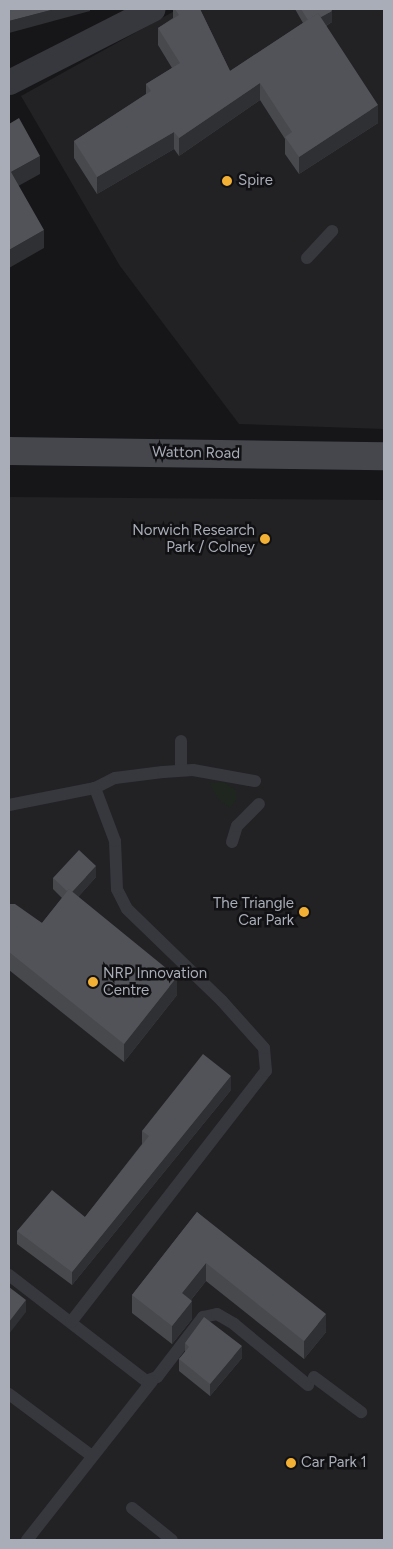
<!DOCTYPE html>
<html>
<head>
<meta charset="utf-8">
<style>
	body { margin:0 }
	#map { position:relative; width:393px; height:1549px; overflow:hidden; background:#161618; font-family:Figtree,sans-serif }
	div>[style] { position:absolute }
	.built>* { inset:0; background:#222225 }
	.green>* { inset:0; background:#1e261f }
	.service>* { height:12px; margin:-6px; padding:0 6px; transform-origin:6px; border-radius:6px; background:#37383d }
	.minor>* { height:25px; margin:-12.5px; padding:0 12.5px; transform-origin:12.5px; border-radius:12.5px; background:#37383d }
	.secondary>* { height:28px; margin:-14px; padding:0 14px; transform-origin:14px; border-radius:14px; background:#45474d }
	.wall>* { inset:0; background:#47494d }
	.shaded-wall>* { inset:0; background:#2f3033 }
	.building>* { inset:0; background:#525359 }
	.dots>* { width:14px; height:14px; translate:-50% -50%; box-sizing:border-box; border:2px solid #111113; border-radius:50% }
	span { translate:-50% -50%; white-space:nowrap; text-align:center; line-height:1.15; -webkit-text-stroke:5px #111113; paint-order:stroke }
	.poi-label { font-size:15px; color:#a8adb8 }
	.left { translate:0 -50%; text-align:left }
	.right { translate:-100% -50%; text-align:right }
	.street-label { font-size:15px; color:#a8adb8 }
	.frame { position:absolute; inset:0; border:10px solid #a8adb8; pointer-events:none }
</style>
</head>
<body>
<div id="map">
	<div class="built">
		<i style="clip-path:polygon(178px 9px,384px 9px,384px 429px,239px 424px,120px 266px,21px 96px)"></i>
		<i style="clip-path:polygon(9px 497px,384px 500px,384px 1540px,9px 1540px)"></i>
	</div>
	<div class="green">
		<i style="clip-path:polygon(224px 782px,236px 790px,236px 800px,230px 808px,218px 799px,209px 783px)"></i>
	</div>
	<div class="service">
		<i style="left:307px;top:258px;width:37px;rotate:-47deg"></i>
		<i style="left:181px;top:770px;width:29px;rotate:-90deg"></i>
		<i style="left:9px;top:805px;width:88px;rotate:-11.2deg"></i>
		<i style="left:95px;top:788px;width:22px;rotate:-27deg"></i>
		<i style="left:115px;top:778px;width:48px;rotate:-7.1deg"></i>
		<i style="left:163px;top:772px;width:30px;rotate:-4deg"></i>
		<i style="left:193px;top:770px;width:63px;rotate:10.1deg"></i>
		<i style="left:232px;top:842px;width:17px;rotate:-73deg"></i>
		<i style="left:237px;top:826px;width:31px;rotate:-45deg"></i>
		<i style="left:9px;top:1275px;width:173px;rotate:37.7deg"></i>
		<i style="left:146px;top:1381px;width:12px;rotate:-20deg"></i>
		<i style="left:157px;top:1377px;width:76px;rotate:-52.5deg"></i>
		<i style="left:203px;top:1317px;width:14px;rotate:-12deg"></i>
		<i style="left:217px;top:1314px;width:20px;rotate:30deg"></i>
		<i style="left:234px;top:1324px;width:96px;rotate:39.5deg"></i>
		<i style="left:71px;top:1322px;width:318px;rotate:-52.2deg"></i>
		<i style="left:266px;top:1071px;width:23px;rotate:-95deg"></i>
		<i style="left:264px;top:1048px;width:63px;rotate:-131.8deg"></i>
		<i style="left:222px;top:1001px;width:132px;rotate:-135.9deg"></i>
		<i style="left:127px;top:909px;width:22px;rotate:-117deg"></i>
		<i style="left:117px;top:889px;width:48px;rotate:-92.4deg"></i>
		<i style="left:115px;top:841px;width:57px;rotate:-110.7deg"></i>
		<i style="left:314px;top:1377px;width:59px;rotate:36.7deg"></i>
		<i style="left:9px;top:1394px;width:104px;rotate:36.8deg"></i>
		<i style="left:132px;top:1508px;width:51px;rotate:38.7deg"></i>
		<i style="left:27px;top:1540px;width:202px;rotate:-51.8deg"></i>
	</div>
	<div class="minor">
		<i style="left:9px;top:82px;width:161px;rotate:-27deg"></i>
	</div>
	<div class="secondary">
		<i style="left:9px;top:451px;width:375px;rotate:0.8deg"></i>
	</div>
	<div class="wall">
		<i style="clip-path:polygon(173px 9px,200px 9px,230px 71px,303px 23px,295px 9px,331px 9px,332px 22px,326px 26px,378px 123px,299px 174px,285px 154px,285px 139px,260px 100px,179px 156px,174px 149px,97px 194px,74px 158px,74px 141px,146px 94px,146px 84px,172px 68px,158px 45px,158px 28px,173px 18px)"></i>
		<i style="clip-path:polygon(96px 877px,78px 897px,177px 995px,124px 1062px,9px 970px,9px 904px,42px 923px,62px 898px,53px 889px,53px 878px)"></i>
		<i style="clip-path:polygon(231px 1090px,72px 1285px,17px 1244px,17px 1231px,85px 1217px,142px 1144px,142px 1131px)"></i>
		<i style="clip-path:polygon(197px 1212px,326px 1332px,304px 1359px,206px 1281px,191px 1300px,192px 1319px,172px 1344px,132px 1313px,132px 1295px)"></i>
		<i style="clip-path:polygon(185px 1343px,242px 1358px,210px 1396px,179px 1371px,179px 1359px,185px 1352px)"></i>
	</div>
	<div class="shaded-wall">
		<i style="clip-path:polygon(55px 9px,90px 9px,90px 11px,9px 33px,9px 21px)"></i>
		<i style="clip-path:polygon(332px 11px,332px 22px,310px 35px,310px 23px)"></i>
		<i style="clip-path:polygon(260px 83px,260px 100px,179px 156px,179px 138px)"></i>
		<i style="clip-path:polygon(378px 105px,378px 123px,299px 174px,299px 157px)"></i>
		<i style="clip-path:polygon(174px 132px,174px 149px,97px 194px,97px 177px)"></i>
		<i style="clip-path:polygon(40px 156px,40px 174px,11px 190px,11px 172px)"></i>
		<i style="clip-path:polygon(44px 230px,44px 248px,9px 268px,9px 250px)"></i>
		<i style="clip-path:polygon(96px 866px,96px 877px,70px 906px,70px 894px)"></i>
		<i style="clip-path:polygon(177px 977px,177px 995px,124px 1062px,124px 1044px)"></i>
		<i style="clip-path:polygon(231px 1076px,231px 1090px,72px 1285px,72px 1272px)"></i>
		<i style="clip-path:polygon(206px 1263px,206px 1281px,182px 1311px,182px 1293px)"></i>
		<i style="clip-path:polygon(26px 1300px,26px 1312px,9px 1334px,9px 1322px)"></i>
		<i style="clip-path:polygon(192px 1301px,192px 1319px,172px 1344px,172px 1326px)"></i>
		<i style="clip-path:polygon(326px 1314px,326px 1332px,304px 1359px,304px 1341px)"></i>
		<i style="clip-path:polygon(242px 1346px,242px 1358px,210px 1396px,210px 1384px)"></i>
	</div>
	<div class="building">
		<i style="clip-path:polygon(9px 9px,55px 9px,9px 21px)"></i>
		<i style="clip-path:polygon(175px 9px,200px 9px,230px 71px,318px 13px,378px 105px,299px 157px,285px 137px,292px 132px,260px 83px,179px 138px,174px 132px,97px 177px,74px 141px,151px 91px,146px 84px,180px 63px,158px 28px,179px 15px)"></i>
		<i style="clip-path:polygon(301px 9px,331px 9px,332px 11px,321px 17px,318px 13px,308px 20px)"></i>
		<i style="clip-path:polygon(19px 118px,40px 156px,11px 172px,44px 230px,9px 250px,9px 124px)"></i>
		<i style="clip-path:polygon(79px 850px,96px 866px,72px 892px,69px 889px,67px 891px,53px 878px)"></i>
		<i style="clip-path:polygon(69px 889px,177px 977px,124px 1044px,9px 952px,9px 904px,15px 904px,42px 923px)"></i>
		<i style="clip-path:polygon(203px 1054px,231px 1076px,72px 1272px,17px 1231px,52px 1190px,85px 1217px,149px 1136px,142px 1131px)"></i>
		<i style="clip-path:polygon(197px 1212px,326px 1314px,304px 1341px,206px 1263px,182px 1293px,192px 1301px,172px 1326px,132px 1295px)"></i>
		<i style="clip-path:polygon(9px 1287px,26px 1300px,9px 1322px)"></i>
		<i style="clip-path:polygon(204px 1317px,242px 1346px,210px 1384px,179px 1359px,189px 1347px,185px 1343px)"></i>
	</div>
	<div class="dots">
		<i style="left:227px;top:181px;background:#f2b134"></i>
		<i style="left:265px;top:539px;background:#f2b134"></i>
		<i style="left:304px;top:912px;background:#f2b134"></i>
		<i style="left:93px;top:982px;background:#f2b134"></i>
		<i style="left:291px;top:1463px;background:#f2b134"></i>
	</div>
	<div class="poi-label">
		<span class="left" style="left:238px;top:181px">Spire</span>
		<span class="right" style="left:255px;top:539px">Norwich Research<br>Park / Colney</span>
		<span class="right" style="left:294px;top:912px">The Triangle<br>Car Park</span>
		<span class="left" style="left:103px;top:982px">NRP Innovation<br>Centre</span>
		<span class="left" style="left:301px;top:1463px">Car Park 1</span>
	</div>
	<div class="street-label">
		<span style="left:196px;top:453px;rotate:1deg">Watton Road</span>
	</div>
	<div class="frame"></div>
</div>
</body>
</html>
